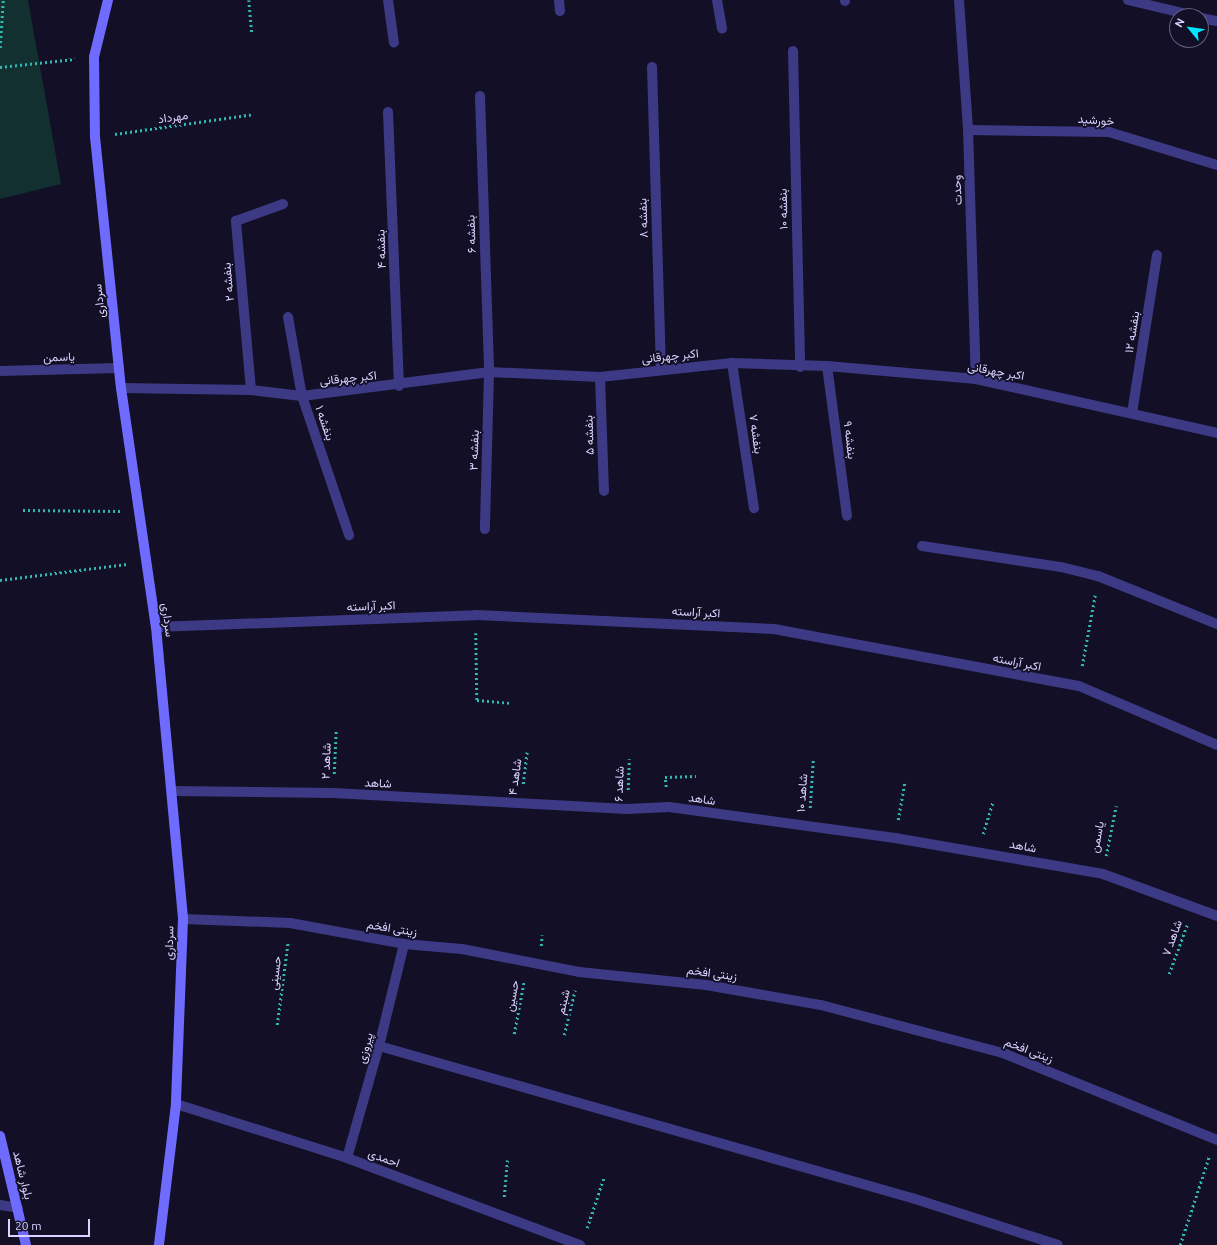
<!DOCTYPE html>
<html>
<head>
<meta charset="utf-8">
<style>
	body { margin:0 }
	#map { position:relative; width:1217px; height:1245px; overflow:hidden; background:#130f26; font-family:Ubuntu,Vazirmatn,sans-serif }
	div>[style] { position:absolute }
	.green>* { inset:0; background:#12302f }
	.path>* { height:2.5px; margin-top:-1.25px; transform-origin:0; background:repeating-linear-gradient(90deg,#2fb8b0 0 2px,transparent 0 5px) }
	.street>* { height:10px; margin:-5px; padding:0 5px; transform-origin:5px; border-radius:5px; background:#3d3a85 }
	.secondary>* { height:10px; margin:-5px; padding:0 5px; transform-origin:5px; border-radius:5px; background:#6f6bff }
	span { translate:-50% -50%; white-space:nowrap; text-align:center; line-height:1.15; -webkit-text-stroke:3.5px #130f26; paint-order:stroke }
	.street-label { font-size:12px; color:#d9d4ff }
	.north { position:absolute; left:1169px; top:8px; width:40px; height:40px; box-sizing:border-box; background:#130f26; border:1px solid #625e7d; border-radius:50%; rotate:299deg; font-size:11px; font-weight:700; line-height:16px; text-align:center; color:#d9d4ff }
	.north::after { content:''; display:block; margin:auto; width:14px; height:18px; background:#00e5ff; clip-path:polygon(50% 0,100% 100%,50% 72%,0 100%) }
	.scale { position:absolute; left:8px; top:1219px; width:82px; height:18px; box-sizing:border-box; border:2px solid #d9d4ff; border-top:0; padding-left:5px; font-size:12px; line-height:14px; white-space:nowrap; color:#d9d4ff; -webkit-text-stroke:3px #130f26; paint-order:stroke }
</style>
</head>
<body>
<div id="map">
	<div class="green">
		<i style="clip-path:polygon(0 0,28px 0,61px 184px,0 199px)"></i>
	</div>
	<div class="path">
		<i style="left:249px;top:0;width:32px;rotate:85deg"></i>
		<i style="left:0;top:48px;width:48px;rotate:-86.4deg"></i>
		<i style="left:0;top:67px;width:75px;rotate:-6.1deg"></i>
		<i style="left:115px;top:134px;width:139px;rotate:-8.2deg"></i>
		<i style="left:23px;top:510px;width:97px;rotate:0.6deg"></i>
		<i style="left:0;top:580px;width:128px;rotate:-7.2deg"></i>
		<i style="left:476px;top:633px;width:67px;rotate:89.1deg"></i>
		<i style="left:477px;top:700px;width:33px;rotate:5deg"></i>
		<i style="left:1082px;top:666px;width:72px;rotate:-79.6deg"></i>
		<i style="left:334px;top:774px;width:44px;rotate:-87.4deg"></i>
		<i style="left:523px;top:784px;width:32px;rotate:-83deg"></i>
		<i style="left:666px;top:787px;width:10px;rotate:-96deg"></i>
		<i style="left:665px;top:777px;width:31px;rotate:-2deg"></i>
		<i style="left:628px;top:790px;width:31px;rotate:-88deg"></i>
		<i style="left:810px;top:808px;width:48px;rotate:-86.4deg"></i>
		<i style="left:898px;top:820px;width:40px;rotate:-80deg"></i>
		<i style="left:983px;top:834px;width:34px;rotate:-73deg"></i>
		<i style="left:1106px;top:856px;width:51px;rotate:-78.7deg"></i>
		<i style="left:541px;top:946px;width:11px;rotate:-85deg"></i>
		<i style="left:1169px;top:974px;width:52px;rotate:-69.8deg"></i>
		<i style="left:277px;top:1025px;width:84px;rotate:-82.5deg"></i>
		<i style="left:514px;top:1034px;width:54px;rotate:-79.3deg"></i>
		<i style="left:564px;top:1035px;width:46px;rotate:-76.3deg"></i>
		<i style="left:504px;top:1197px;width:37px;rotate:-85deg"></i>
		<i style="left:587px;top:1228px;width:54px;rotate:-71.6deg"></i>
		<i style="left:1180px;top:1245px;width:93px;rotate:-71.8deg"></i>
	</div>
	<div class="street">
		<i style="left:388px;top:0;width:43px;rotate:82.1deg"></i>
		<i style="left:559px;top:0;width:11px;rotate:85deg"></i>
		<i style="left:717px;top:0;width:29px;rotate:80deg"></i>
		<i style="left:845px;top:0;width:1px;rotate:90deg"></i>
		<i style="left:959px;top:0;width:130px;rotate:86deg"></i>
		<i style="left:968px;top:130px;width:249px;rotate:88.2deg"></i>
		<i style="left:1128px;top:0;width:69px;rotate:13.4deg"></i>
		<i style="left:1201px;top:18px;width:16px;rotate:11deg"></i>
		<i style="left:793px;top:51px;width:316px;rotate:88.7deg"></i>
		<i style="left:652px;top:67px;width:302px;rotate:88.3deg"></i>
		<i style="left:480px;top:96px;width:276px;rotate:88.1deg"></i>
		<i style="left:489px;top:372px;width:157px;rotate:91.5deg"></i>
		<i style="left:388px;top:112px;width:274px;rotate:87.7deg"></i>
		<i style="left:968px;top:130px;width:141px;rotate:0.8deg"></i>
		<i style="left:1109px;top:132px;width:113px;rotate:17deg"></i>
		<i style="left:288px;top:317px;width:80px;rotate:80deg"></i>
		<i style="left:302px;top:396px;width:147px;rotate:71.3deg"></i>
		<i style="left:732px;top:363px;width:147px;rotate:81.4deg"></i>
		<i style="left:827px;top:366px;width:151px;rotate:82.4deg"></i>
		<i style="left:0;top:371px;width:119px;rotate:-1.4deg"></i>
		<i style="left:600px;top:377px;width:114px;rotate:88deg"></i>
		<i style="left:121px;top:388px;width:130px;rotate:0.9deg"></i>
		<i style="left:251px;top:390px;width:51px;rotate:6.7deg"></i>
		<i style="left:302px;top:396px;width:189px;rotate:-7.3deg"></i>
		<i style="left:489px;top:372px;width:111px;rotate:2.6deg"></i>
		<i style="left:600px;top:377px;width:133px;rotate:-6.1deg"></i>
		<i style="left:732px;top:363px;width:95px;rotate:1.8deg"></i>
		<i style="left:827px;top:366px;width:150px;rotate:5deg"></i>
		<i style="left:976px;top:379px;width:247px;rotate:12.6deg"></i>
		<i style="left:251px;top:390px;width:170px;rotate:-95.1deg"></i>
		<i style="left:236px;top:221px;width:50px;rotate:-19.9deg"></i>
		<i style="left:1132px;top:413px;width:160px;rotate:-81deg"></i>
		<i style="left:922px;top:546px;width:141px;rotate:8.6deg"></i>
		<i style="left:1061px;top:567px;width:38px;rotate:14deg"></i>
		<i style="left:1098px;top:576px;width:128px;rotate:22deg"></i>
		<i style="left:156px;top:627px;width:320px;rotate:-2.1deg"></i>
		<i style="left:476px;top:615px;width:298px;rotate:2.7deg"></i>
		<i style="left:774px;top:629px;width:310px;rotate:10.6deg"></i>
		<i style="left:1079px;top:686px;width:150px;rotate:23.1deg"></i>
		<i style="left:172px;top:791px;width:161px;rotate:0.7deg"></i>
		<i style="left:333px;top:793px;width:294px;rotate:3.1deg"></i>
		<i style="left:627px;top:809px;width:42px;rotate:-2.7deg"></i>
		<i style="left:669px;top:807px;width:228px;rotate:7.8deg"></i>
		<i style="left:895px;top:838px;width:211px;rotate:9.8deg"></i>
		<i style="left:1103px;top:874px;width:121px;rotate:20.2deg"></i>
		<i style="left:183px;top:919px;width:107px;rotate:2.1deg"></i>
		<i style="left:290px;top:923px;width:116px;rotate:10.4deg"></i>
		<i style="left:404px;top:944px;width:58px;rotate:4.9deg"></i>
		<i style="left:462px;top:949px;width:119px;rotate:11.1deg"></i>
		<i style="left:579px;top:972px;width:128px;rotate:5.8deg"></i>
		<i style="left:706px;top:985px;width:117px;rotate:9.9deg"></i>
		<i style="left:821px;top:1005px;width:188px;rotate:14.8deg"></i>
		<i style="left:1003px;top:1053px;width:231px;rotate:22.1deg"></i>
		<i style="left:379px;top:1046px;width:554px;rotate:15.92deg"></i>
		<i style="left:912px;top:1198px;width:153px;rotate:17.8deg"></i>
		<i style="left:176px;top:1104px;width:179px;rotate:17.5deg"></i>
		<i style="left:347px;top:1158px;width:249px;rotate:20.5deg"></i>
		<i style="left:347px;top:1158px;width:116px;rotate:-74.1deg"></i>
		<i style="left:379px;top:1046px;width:105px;rotate:-76.2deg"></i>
		<i style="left:0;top:1205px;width:18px;rotate:9deg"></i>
	</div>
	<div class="secondary">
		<i style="left:108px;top:0;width:59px;rotate:103.8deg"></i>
		<i style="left:94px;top:57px;width:80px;rotate:89.3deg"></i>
		<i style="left:95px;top:137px;width:252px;rotate:84.1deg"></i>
		<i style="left:121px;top:388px;width:242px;rotate:81.7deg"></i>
		<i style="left:156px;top:627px;width:293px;rotate:84.7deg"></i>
		<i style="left:183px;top:919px;width:185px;rotate:92.2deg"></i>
		<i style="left:176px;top:1104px;width:142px;rotate:96.9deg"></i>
		<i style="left:0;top:1136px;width:112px;rotate:76.6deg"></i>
	</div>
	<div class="street-label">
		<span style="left:173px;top:117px;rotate:-8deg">مهرداد</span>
		<span style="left:1096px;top:120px;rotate:4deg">خورشید</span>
		<span style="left:957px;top:190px;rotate:-92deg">وحدت</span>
		<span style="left:783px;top:209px;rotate:-91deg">بنفشه ۱۰</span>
		<span style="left:643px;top:218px;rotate:-92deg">بنفشه ۸</span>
		<span style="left:471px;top:234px;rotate:-92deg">بنفشه ۶</span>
		<span style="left:381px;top:249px;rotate:-92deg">بنفشه ۴</span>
		<span style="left:228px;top:282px;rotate:-95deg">بنفشه ۲</span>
		<span style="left:99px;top:301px;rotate:-96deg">سرداری</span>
		<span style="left:1132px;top:332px;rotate:-81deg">بنفشه ۱۲</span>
		<span style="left:670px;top:356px;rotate:-6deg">اکبر چهرقانی</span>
		<span style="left:59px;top:357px;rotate:-2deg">یاسمن</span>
		<span style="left:996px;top:371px;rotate:10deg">اکبر چهرقانی</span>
		<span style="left:348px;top:378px;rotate:-6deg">اکبر چهرقانی</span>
		<span style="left:325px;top:423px;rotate:71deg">بنفشه ۱</span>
		<span style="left:756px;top:434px;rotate:82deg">بنفشه ۷</span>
		<span style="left:589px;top:435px;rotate:-92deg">بنفشه ۵</span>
		<span style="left:850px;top:440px;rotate:83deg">بنفشه ۹</span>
		<span style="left:474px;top:450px;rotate:-88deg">بنفشه ۳</span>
		<span style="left:371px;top:606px;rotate:-2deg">اکبر آراسته</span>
		<span style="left:696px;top:612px;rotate:3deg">اکبر آراسته</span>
		<span style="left:168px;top:620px;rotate:83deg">سرداری</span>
		<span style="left:1017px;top:662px;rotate:11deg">اکبر آراسته</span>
		<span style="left:326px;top:761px;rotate:-88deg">شاهد ۲</span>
		<span style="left:515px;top:777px;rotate:-82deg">شاهد ۴</span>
		<span style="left:378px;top:783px;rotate:3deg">شاهد</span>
		<span style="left:619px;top:784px;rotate:-88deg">شاهد ۶</span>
		<span style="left:802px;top:793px;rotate:-86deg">شاهد ۱۰</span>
		<span style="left:702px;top:799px;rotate:8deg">شاهد</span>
		<span style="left:1097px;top:837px;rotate:-79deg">یاسمن</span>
		<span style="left:1023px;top:846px;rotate:11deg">شاهد</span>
		<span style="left:392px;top:928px;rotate:9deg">زینتی افخم</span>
		<span style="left:1172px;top:938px;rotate:-70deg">۷ شاهد</span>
		<span style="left:169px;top:943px;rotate:-88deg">سرداری</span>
		<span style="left:275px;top:973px;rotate:-83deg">حسینی</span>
		<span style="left:712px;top:973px;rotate:8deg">زینتی افخم</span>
		<span style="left:512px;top:996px;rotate:-80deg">حسین</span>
		<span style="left:563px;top:1002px;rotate:-77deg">شبنم</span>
		<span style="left:365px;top:1048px;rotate:-75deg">پیروزی</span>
		<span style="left:1029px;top:1050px;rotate:21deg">زینتی افخم</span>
		<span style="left:384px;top:1158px;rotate:20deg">احمدی</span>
		<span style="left:23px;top:1175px;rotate:76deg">بلوار شاهد</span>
	</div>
	<div class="north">N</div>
	<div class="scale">20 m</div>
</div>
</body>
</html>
